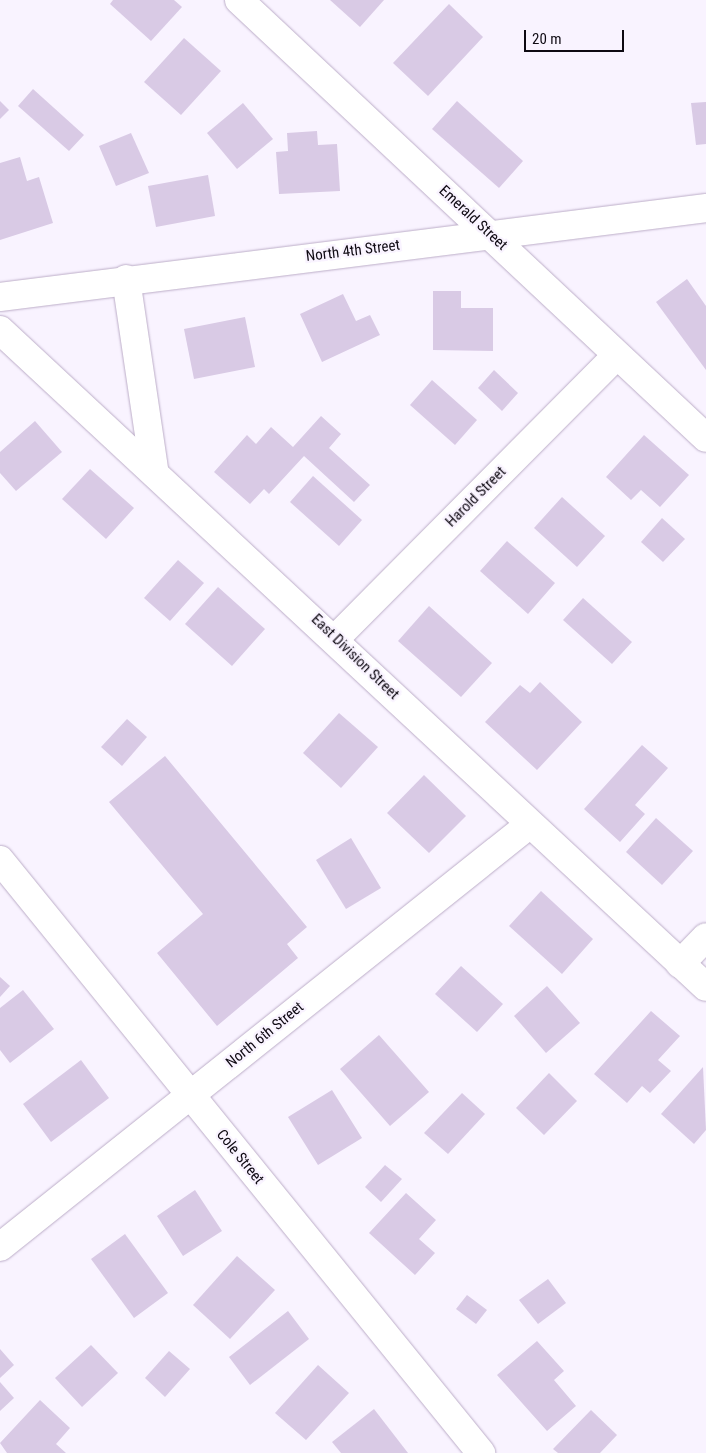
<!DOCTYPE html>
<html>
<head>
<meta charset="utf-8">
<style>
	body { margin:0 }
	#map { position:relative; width:706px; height:1453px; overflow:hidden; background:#f9f3ff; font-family:"Roboto Condensed",sans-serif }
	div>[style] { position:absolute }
	.building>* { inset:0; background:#d9cae5 }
	.roads { filter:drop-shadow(0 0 1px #bcadc8) drop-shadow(0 0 1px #bcadc8) }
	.minor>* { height:28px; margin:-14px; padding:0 14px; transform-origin:14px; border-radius:14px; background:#fff }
	.tertiary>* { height:28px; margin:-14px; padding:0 14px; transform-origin:14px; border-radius:14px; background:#fff }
	.secondary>* { height:28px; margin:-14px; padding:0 14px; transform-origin:14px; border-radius:14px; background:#fff }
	span { translate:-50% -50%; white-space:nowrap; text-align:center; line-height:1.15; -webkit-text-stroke:4.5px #f9f3ff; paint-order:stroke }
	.street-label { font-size:15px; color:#0e0912 }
	.scale { position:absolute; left:524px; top:30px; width:100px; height:22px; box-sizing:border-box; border:2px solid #0e0912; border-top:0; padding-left:6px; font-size:15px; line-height:18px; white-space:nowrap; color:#0e0912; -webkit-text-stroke:4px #f9f3ff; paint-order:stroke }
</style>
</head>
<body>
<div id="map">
	<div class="building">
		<i style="clip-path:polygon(113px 0,174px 0,182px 7px,151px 41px,110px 4px)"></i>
		<i style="clip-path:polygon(330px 0,384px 0,360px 27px)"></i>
		<i style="clip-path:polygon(449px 4px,483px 37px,428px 96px,393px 63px)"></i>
		<i style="clip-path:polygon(184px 38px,221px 71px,181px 115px,144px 82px)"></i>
		<i style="clip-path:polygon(33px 89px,84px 135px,69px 151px,18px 106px)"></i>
		<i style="clip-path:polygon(0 101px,9px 110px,0 119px)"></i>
		<i style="clip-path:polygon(457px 101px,523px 161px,499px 188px,432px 129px)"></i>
		<i style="clip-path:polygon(706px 102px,706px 144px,696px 145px,691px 103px)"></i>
		<i style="clip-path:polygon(243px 103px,273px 139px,237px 169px,207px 133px)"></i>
		<i style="clip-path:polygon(317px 131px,318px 145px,337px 144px,340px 191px,279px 194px,276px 152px,288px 151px,287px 133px)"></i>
		<i style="clip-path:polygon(131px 133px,149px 173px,116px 186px,99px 146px)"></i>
		<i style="clip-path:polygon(20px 157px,27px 181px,39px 177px,53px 223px,0 240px,0 163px)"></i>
		<i style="clip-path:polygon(208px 175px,215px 216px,156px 227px,148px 186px)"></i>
		<i style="clip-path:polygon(687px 279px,706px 306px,706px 370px,656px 302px)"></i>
		<i style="clip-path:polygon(433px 291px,461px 291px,461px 308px,493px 308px,493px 351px,433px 350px)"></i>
		<i style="clip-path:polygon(343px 294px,356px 321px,370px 315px,380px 335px,322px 362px,300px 314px)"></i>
		<i style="clip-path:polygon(245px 317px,255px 367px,194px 379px,184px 329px)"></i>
		<i style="clip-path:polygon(494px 370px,518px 393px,502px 411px,478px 388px)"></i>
		<i style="clip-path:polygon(432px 380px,477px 420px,455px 445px,410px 405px)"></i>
		<i style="clip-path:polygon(321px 416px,341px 434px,329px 448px,370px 485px,354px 502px,304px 456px,269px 494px,264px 489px,250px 504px,214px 472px,247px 435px,256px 444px,271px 427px,293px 447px)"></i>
		<i style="clip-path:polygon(35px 421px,62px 452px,16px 491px,0 473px,0 452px)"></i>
		<i style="clip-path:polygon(644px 435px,689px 475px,660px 507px,641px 490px,631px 500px,606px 477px)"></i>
		<i style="clip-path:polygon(90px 469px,134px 508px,106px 539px,62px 499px)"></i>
		<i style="clip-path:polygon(313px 476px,362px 520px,339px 546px,290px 502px)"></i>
		<i style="clip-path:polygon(562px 497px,605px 536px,577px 567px,534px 528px)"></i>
		<i style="clip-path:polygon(662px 518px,685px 539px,663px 562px,641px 542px)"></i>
		<i style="clip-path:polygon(507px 541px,555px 583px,528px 614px,480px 571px)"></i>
		<i style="clip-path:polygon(178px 560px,204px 583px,170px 621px,144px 598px)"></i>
		<i style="clip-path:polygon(218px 587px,265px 629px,232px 666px,185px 624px)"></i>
		<i style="clip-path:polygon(583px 598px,632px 642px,612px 664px,563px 620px)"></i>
		<i style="clip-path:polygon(429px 606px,492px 663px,461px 697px,398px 641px)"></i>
		<i style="clip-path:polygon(540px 682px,582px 722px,537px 770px,485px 722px,520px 685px,530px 693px)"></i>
		<i style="clip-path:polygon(339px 713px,378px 747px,341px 788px,303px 753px)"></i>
		<i style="clip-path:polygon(127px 719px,147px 737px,122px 766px,101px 747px)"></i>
		<i style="clip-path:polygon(642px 745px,668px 768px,635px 805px,645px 814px,620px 842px,584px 809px)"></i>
		<i style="clip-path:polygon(165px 756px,307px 927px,287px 944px,298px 958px,217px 1026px,157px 953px,203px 914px,109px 802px)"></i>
		<i style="clip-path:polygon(424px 775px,466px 816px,429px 853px,387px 813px)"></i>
		<i style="clip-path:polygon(656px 818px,693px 851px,662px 885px,626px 852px)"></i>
		<i style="clip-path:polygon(351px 838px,381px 888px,346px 909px,316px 860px)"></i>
		<i style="clip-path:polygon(541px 891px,593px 939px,562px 974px,509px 926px)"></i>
		<i style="clip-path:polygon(461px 966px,503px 1004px,477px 1032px,435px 994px)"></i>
		<i style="clip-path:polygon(0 977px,10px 986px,0 997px)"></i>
		<i style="clip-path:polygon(547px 986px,580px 1023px,546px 1053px,514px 1016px)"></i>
		<i style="clip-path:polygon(23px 990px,54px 1029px,10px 1063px,0 1050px,0 1008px)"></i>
		<i style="clip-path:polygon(651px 1011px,680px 1036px,658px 1060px,671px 1071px,650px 1093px,642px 1086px,627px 1103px,594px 1074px)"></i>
		<i style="clip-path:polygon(379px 1035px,429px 1092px,390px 1126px,340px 1069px)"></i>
		<i style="clip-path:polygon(81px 1060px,109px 1098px,51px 1142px,23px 1104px)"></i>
		<i style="clip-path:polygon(703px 1067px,706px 1130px,694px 1144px,661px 1114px)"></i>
		<i style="clip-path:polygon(549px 1073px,577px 1101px,544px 1135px,516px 1108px)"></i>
		<i style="clip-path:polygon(332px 1090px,362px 1138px,318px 1165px,288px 1117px)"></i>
		<i style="clip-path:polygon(462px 1093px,485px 1114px,448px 1154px,424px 1133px)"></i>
		<i style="clip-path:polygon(385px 1165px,402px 1179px,381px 1202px,365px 1187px)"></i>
		<i style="clip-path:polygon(195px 1190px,222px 1231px,183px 1256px,157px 1216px)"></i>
		<i style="clip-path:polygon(406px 1193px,436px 1220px,419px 1239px,435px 1253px,415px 1275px,369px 1233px)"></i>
		<i style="clip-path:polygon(125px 1234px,168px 1293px,134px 1318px,91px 1259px)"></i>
		<i style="clip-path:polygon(237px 1256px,275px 1290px,230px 1339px,193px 1305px)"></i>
		<i style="clip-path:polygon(548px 1279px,566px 1303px,538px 1324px,519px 1300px)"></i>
		<i style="clip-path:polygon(467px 1295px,487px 1310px,476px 1324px,456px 1309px)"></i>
		<i style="clip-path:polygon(288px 1311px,309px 1339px,250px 1385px,229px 1357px)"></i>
		<i style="clip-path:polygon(537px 1341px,564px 1371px,554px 1380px,576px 1406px,547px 1431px,497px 1375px)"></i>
		<i style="clip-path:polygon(91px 1345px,118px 1373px,82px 1407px,55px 1378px)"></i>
		<i style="clip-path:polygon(0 1349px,14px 1365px,0 1378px)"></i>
		<i style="clip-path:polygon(169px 1351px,190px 1369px,165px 1397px,145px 1378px)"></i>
		<i style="clip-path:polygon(318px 1365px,349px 1393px,306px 1440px,275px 1413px)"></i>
		<i style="clip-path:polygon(0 1382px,14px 1398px,0 1411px)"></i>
		<i style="clip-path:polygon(40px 1400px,70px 1428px,56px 1444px,66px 1453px,7px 1453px,0 1443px)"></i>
		<i style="clip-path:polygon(374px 1409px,408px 1453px,341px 1453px,332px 1442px)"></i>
		<i style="clip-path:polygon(591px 1410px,617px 1435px,600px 1453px,558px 1453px,553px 1449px)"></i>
	</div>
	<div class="roads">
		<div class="minor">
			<i style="left:239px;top:0;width:640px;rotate:43.16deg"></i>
			<i style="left:336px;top:638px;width:397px;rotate:-45.2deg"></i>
			<i style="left:0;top:860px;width:764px;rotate:50.95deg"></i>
			<i style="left:680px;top:964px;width:37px;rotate:-46deg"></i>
			<i style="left:0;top:1247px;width:678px;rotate:-38.59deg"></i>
		</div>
		<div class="tertiary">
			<i style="left:0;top:297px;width:712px;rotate:-7.18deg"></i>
			<i style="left:0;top:330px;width:964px;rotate:42.94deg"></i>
		</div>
		<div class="secondary">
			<i style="left:126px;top:279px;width:192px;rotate:81.6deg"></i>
		</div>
	</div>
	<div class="street-label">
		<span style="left:473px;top:218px;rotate:43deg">Emerald Street</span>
		<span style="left:353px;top:251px;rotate:-7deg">North 4th Street</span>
		<span style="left:476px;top:497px;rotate:-45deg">Harold Street</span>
		<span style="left:355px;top:657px;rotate:44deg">East Division Street</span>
		<span style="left:265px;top:1035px;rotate:-39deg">North 6th Street</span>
		<span style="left:240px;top:1157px;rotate:51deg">Cole Street</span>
	</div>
	<div class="scale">20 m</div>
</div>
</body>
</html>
